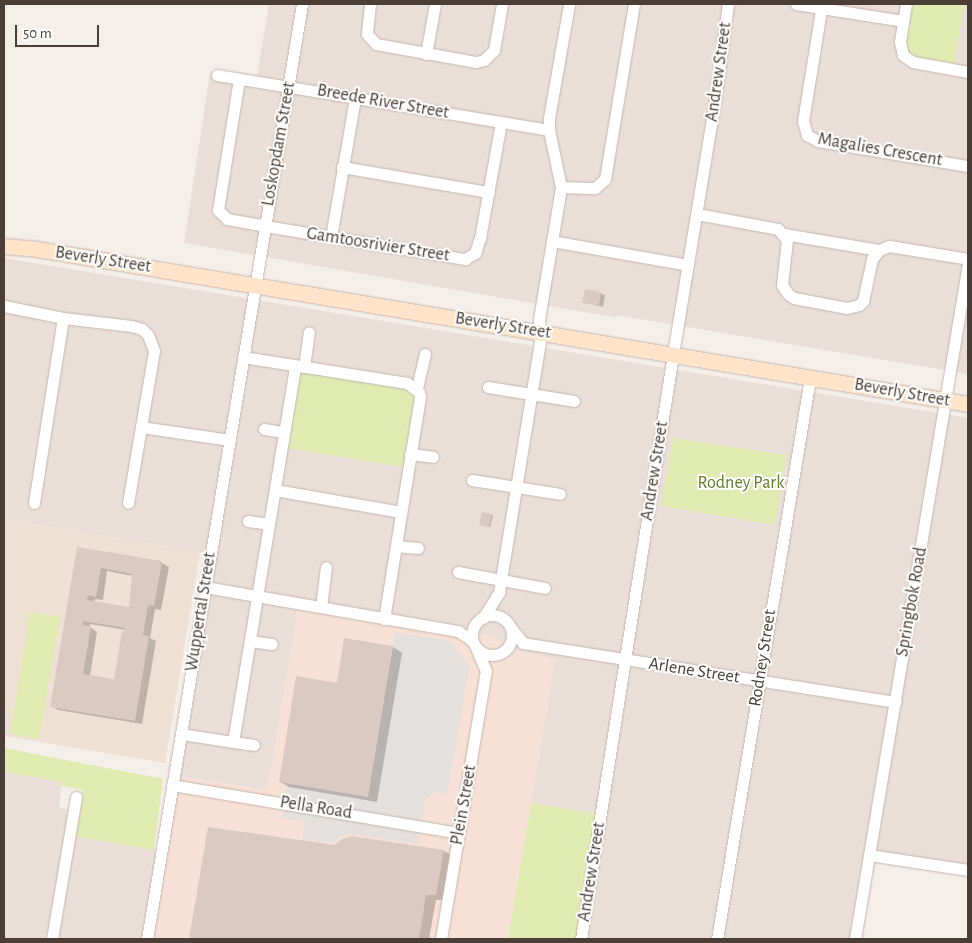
<!DOCTYPE html>
<html>
<head>
<meta charset="utf-8">
<style>
	body { margin:0 }
	#map { position:relative; width:972px; height:943px; overflow:hidden; background:#f5efea; font-family:"Alegreya Sans",sans-serif }
	div>[style] { position:absolute }
	.residential>* { inset:0; background:#eadfd8 }
	.commercial>* { inset:0; background:#f7e0d5 }
	.education>* { inset:0; background:#efe0d4 }
	.green>* { inset:0; background:#e0ebb2 }
	.parking>* { inset:0; background:#e4e0de }
	.shadow>* { inset:0; background:#0003 }
	.building>* { inset:0; background:#dbcac2 }
	.roads { filter:drop-shadow(0 0 1px #c5b7af) drop-shadow(0 0 1px #c5b7af) }
	.street>* { height:11px; margin:-5.5px; padding:0 5.5px; transform-origin:5.5px; border-radius:5.5px; background:#fff }
	.street>.ring { margin:-5.5px; padding:0; box-sizing:content-box; background:none; border:11px solid #fff; border-radius:50% }
	.secondary>* { height:15px; margin:-7.5px; padding:0 7.5px; transform-origin:7.5px; border-radius:7.5px; background:#ffe4ca }
	span { translate:-50% -50%; white-space:nowrap; text-align:center; line-height:1.15; -webkit-text-stroke:4px #fff; paint-order:stroke }
	.street-label { font-size:18px; color:#4a3e37 }
	.park-label { font-size:18px; color:#607f27 }
	.frame { position:absolute; inset:0; border:5px solid #4a3e37; pointer-events:none }
	.scale { position:absolute; left:15px; top:25px; width:84px; height:22px; box-sizing:border-box; border:2px solid #4a3e37; border-top:0; padding-left:6px; font-size:15px; line-height:18px; white-space:nowrap; color:#4a3e37; -webkit-text-stroke:4px #fff; paint-order:stroke }
</style>
</head>
<body>
<div id="map">
	<div class="residential">
		<i style="clip-path:polygon(269px 4px,303px 6px,304px 4px,968px 4px,968px 374px,622px 316px,613px 317px,184px 243px,210px 73px,256px 81px)"></i>
		<i style="clip-path:polygon(4px 258px,968px 418px,968px 867px,869px 851px,855px 939px,581px 939px,597px 814px,531px 803px,555px 659px,512px 650px,492px 636px,299px 604px,267px 790px,174px 776px,210px 554px,4px 519px)"></i>
		<i style="clip-path:polygon(4px 772px,62px 782px,59px 808px,75px 810px,70px 835px,161px 851px,146px 939px,4px 939px)"></i>
	</div>
	<div class="commercial">
		<i style="clip-path:polygon(299px 603px,493px 636px,512px 650px,555px 659px,508px 939px,147px 939px,174px 776px,267px 790px)"></i>
	</div>
	<div class="education">
		<i style="clip-path:polygon(4px 519px,200px 552px,165px 763px,4px 736px)"></i>
	</div>
	<div class="green">
		<i style="clip-path:polygon(910px 4px,964px 4px,954px 65px,914px 58px,908px 55px,904px 40px)"></i>
		<i style="clip-path:polygon(303px 372px,412px 391px,414px 398px,403px 467px,286px 448px,298px 377px)"></i>
		<i style="clip-path:polygon(673px 438px,786px 455px,775px 525px,661px 506px)"></i>
		<i style="clip-path:polygon(30px 612px,60px 617px,39px 739px,10px 734px)"></i>
		<i style="clip-path:polygon(4px 748px,163px 779px,154px 850px,73px 836px,83px 790px,62px 786px,62px 782px,4px 772px)"></i>
		<i style="clip-path:polygon(531px 803px,598px 814px,576px 939px,508px 939px)"></i>
	</div>
	<div class="parking">
		<i style="clip-path:polygon(395px 632px,451px 641px,469px 667px,447px 794px,434px 792px,425px 801px,417px 844px,347px 834px,339px 837px,334px 843px,302px 839px,305px 822px,282px 818px,287px 784px,368px 797px)"></i>
	</div>
	<div class="shadow">
		<i style="clip-path:polygon(600px 293px,605px 295px,603px 307px,584px 302px)"></i>
		<i style="clip-path:polygon(491px 515px,493px 516px,490px 527px,482px 525px)"></i>
		<i style="clip-path:polygon(evenodd,78px 549px,162px 563px,169px 567px,161px 610px,155px 609px,150px 638px,156px 641px,142px 724px,58px 710px,51px 706px,78px 549px,107px 571px,133px 576px,130px 608px,94px 602px,95px 599px,103px 600px,107px 571px,78px 549px,90px 624px,126px 630px,115px 681px,90px 676px,97px 632px,90px 627px,90px 624px)"></i>
		<i style="clip-path:polygon(393px 647px,402px 653px,377px 802px,289px 787px,280px 782px)"></i>
		<i style="clip-path:polygon(209px 829px,336px 846px,444px 851px,453px 856px,445px 900px,436px 900px,429px 939px,190px 939px)"></i>
	</div>
	<div class="building">
		<i style="clip-path:polygon(585px 289px,601px 292px,599px 305px,582px 303px)"></i>
		<i style="clip-path:polygon(482px 512px,492px 514px,489px 527px,479px 525px)"></i>
		<i style="clip-path:polygon(evenodd,77px 547px,162px 561px,154px 606px,148px 605px,143px 635px,149px 636px,135px 721px,50px 707px,77px 547px,101px 568px,132px 574px,129px 607px,87px 600px,88px 595px,96px 597px,101px 568px,77px 547px,83px 621px,125px 628px,124px 632px,122px 631px,114px 679px,83px 674px,91px 626px,83px 625px,83px 621px)"></i>
		<i style="clip-path:polygon(344px 638px,393px 646px,368px 797px,279px 782px,296px 676px,337px 683px)"></i>
		<i style="clip-path:polygon(208px 827px,335px 845px,342px 839px,351px 836px,444px 850px,436px 895px,426px 895px,419px 939px,189px 939px)"></i>
	</div>
	<div class="roads">
		<div class="street">
			<i style="left:370px;top:4px;width:30px;rotate:96deg"></i>
			<i style="left:367px;top:34px;width:13px;rotate:48deg"></i>
			<i style="left:376px;top:44px;width:102px;rotate:10.2deg"></i>
			<i style="left:476px;top:62px;width:8px;rotate:-14deg"></i>
			<i style="left:484px;top:60px;width:14px;rotate:-45deg"></i>
			<i style="left:494px;top:50px;width:47px;rotate:-80.1deg"></i>
			<i style="left:796px;top:4px;width:108px;rotate:9deg"></i>
			<i style="left:822px;top:4px;width:119px;rotate:99.2deg"></i>
			<i style="left:803px;top:121px;width:15px;rotate:74deg"></i>
			<i style="left:807px;top:135px;width:13px;rotate:29deg"></i>
			<i style="left:818px;top:141px;width:152px;rotate:9.5deg"></i>
			<i style="left:906px;top:4px;width:38px;rotate:99deg"></i>
			<i style="left:900px;top:42px;width:13px;rotate:77deg"></i>
			<i style="left:903px;top:55px;width:12px;rotate:35deg"></i>
			<i style="left:913px;top:62px;width:56px;rotate:10.3deg"></i>
			<i style="left:426px;top:54px;width:51px;rotate:-79.8deg"></i>
			<i style="left:217px;top:75px;width:337px;rotate:9.4deg"></i>
			<i style="left:239px;top:79px;width:133px;rotate:99.1deg"></i>
			<i style="left:218px;top:210px;width:13px;rotate:45deg"></i>
			<i style="left:227px;top:219px;width:39px;rotate:10deg"></i>
			<i style="left:265px;top:226px;width:203px;rotate:9.4deg"></i>
			<i style="left:465px;top:259px;width:12px;rotate:-31deg"></i>
			<i style="left:475px;top:253px;width:16px;rotate:-72deg"></i>
			<i style="left:480px;top:238px;width:118px;rotate:-79.7deg"></i>
			<i style="left:342px;top:167px;width:149px;rotate:9.7deg"></i>
			<i style="left:561px;top:187px;width:34px;rotate:2deg"></i>
			<i style="left:595px;top:188px;width:13px;rotate:-42deg"></i>
			<i style="left:605px;top:179px;width:177px;rotate:-80.6deg"></i>
			<i style="left:697px;top:214px;width:82px;rotate:10.5deg"></i>
			<i style="left:778px;top:229px;width:14px;rotate:51deg"></i>
			<i style="left:787px;top:240px;width:45px;rotate:96.3deg"></i>
			<i style="left:782px;top:285px;width:11px;rotate:56deg"></i>
			<i style="left:788px;top:294px;width:7px;rotate:34deg"></i>
			<i style="left:794px;top:298px;width:54px;rotate:10.7deg"></i>
			<i style="left:847px;top:308px;width:12px;rotate:-14deg"></i>
			<i style="left:859px;top:305px;width:6px;rotate:-45deg"></i>
			<i style="left:863px;top:301px;width:43px;rotate:-77.9deg"></i>
			<i style="left:872px;top:259px;width:11px;rotate:-52deg"></i>
			<i style="left:879px;top:250px;width:11px;rotate:-22deg"></i>
			<i style="left:889px;top:246px;width:80px;rotate:9.3deg"></i>
			<i style="left:784px;top:234px;width:96px;rotate:9.6deg"></i>
			<i style="left:331px;top:237px;width:141px;rotate:-80.2deg"></i>
			<i style="left:552px;top:241px;width:138px;rotate:10deg"></i>
			<i style="left:4px;top:306px;width:60px;rotate:11.5deg"></i>
			<i style="left:63px;top:318px;width:69px;rotate:6.6deg"></i>
			<i style="left:132px;top:326px;width:10px;rotate:17deg"></i>
			<i style="left:142px;top:329px;width:8px;rotate:45deg"></i>
			<i style="left:148px;top:335px;width:17px;rotate:69deg"></i>
			<i style="left:154px;top:351px;width:154px;rotate:99.7deg"></i>
			<i style="left:243px;top:357px;width:166px;rotate:9deg"></i>
			<i style="left:407px;top:383px;width:15px;rotate:37deg"></i>
			<i style="left:419px;top:392px;width:5px;rotate:79deg"></i>
			<i style="left:420px;top:397px;width:225px;rotate:99.2deg"></i>
			<i style="left:304px;top:367px;width:35px;rotate:-82deg"></i>
			<i style="left:488px;top:387px;width:87px;rotate:9.2deg"></i>
			<i style="left:417px;top:388px;width:35px;rotate:-77deg"></i>
			<i style="left:141px;top:427px;width:90px;rotate:8.3deg"></i>
			<i style="left:264px;top:429px;width:20px;rotate:9deg"></i>
			<i style="left:410px;top:454px;width:23px;rotate:7deg"></i>
			<i style="left:472px;top:480px;width:89px;rotate:9deg"></i>
			<i style="left:275px;top:490px;width:128px;rotate:9.9deg"></i>
			<i style="left:34px;top:503px;width:187px;rotate:-81.1deg"></i>
			<i style="left:248px;top:521px;width:21px;rotate:8deg"></i>
			<i style="left:396px;top:546px;width:22px;rotate:5deg"></i>
			<i style="left:458px;top:572px;width:88px;rotate:10.4deg"></i>
			<i style="left:205px;top:587px;width:257px;rotate:9.9deg"></i>
			<i style="left:458px;top:631px;width:18px;rotate:34deg"></i>
			<i style="left:321px;top:607px;width:40px;rotate:-82.9deg"></i>
			<i class="ring" style="left:472px;top:615px;width:29px;height:29px"></i>
			<i style="left:483px;top:618px;width:31px;rotate:-58deg"></i>
			<i style="left:499px;top:592px;width:253px;rotate:-80.7deg"></i>
			<i style="left:540px;top:342px;width:23px;rotate:-92deg"></i>
			<i style="left:539px;top:319px;width:134px;rotate:-80.5deg"></i>
			<i style="left:561px;top:187px;width:58px;rotate:-101.9deg"></i>
			<i style="left:549px;top:130px;width:12px;rotate:-90deg"></i>
			<i style="left:549px;top:118px;width:116px;rotate:-80deg"></i>
			<i style="left:511px;top:628px;width:19px;rotate:51deg"></i>
			<i style="left:523px;top:643px;width:377px;rotate:9deg"></i>
			<i style="left:250px;top:641px;width:22px;rotate:8deg"></i>
			<i style="left:181px;top:734px;width:53px;rotate:8.7deg"></i>
			<i style="left:233px;top:742px;width:381px;rotate:-80.6deg"></i>
			<i style="left:233px;top:742px;width:21px;rotate:8deg"></i>
			<i style="left:172px;top:785px;width:291px;rotate:9.5deg"></i>
			<i style="left:869px;top:855px;width:100px;rotate:8.6deg"></i>
			<i style="left:52px;top:939px;width:144px;rotate:-80.4deg"></i>
			<i style="left:147px;top:939px;width:948px;rotate:-80.59deg"></i>
			<i style="left:441px;top:939px;width:272px;rotate:-80.5deg"></i>
			<i style="left:486px;top:671px;width:26px;rotate:-113deg"></i>
			<i style="left:581px;top:939px;width:592px;rotate:-81.06deg"></i>
			<i style="left:673px;top:354px;width:256px;rotate:-80.6deg"></i>
			<i style="left:715px;top:101px;width:98px;rotate:-82.4deg"></i>
			<i style="left:717px;top:939px;width:569px;rotate:-80.59deg"></i>
			<i style="left:855px;top:939px;width:684px;rotate:-80.5deg"></i>
		</div>
		<div class="secondary">
			<i style="left:4px;top:246px;width:33px;rotate:5deg"></i>
			<i style="left:37px;top:249px;width:944px;rotate:9.45deg"></i>
		</div>
	</div>
	<div class="street-label">
		<span style="left:719px;top:72px;rotate:-82deg">Andrew Street</span>
		<span style="left:383px;top:102px;rotate:10deg">Breede River Street</span>
		<span style="left:279px;top:144px;rotate:-80deg">Loskopdam Street</span>
		<span style="left:880px;top:150px;rotate:10deg">Magalies Crescent</span>
		<span style="left:378px;top:245px;rotate:9deg">Gamtoosrivier Street</span>
		<span style="left:103px;top:260px;rotate:9deg">Beverly Street</span>
		<span style="left:503px;top:326px;rotate:9deg">Beverly Street</span>
		<span style="left:902px;top:393px;rotate:10deg">Beverly Street</span>
		<span style="left:655px;top:471px;rotate:-81deg">Andrew Street</span>
		<span style="left:912px;top:602px;rotate:-80deg">Springbok Road</span>
		<span style="left:201px;top:612px;rotate:-81deg">Wuppertal Street</span>
		<span style="left:763px;top:658px;rotate:-81deg">Rodney Street</span>
		<span style="left:694px;top:671px;rotate:9deg">Arlene Street</span>
		<span style="left:464px;top:805px;rotate:-80deg">Plein Street</span>
		<span style="left:316px;top:808px;rotate:9deg">Pella Road</span>
		<span style="left:592px;top:872px;rotate:-81deg">Andrew Street</span>
	</div>
	<div class="park-label">
		<span style="left:741px;top:483px">Rodney Park</span>
	</div>
	<div class="frame"></div>
	<div class="scale">50 m</div>
</div>
</body>
</html>
